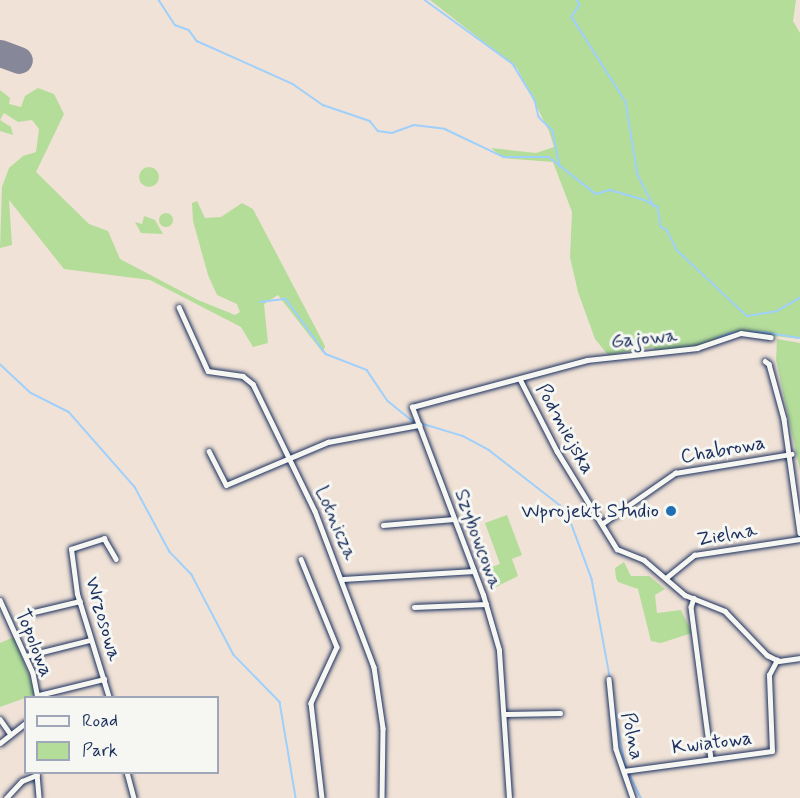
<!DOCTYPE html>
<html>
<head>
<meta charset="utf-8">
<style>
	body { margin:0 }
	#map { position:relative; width:800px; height:798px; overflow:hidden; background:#f0e2d6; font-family:Mynerve,sans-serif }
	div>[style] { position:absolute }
	.green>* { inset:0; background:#b4dd9a }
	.round { border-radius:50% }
	.stream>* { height:1.5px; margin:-0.75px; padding:0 0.75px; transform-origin:0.75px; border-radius:0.75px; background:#9fd0fc }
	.runway>* { height:27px; margin:-13.5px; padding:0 13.5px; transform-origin:13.5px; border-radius:13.5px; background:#86889a }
	.roads { filter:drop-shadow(0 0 2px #1b2f5e) drop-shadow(0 0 2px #1b2f5e) }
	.street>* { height:4.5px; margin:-2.25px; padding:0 2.25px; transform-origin:2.25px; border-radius:2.25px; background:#f6f6f2 }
	.dots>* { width:16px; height:16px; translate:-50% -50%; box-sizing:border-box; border:3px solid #f6f6f2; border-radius:50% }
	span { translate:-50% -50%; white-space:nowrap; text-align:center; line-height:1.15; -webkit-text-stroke:6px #f6f6f2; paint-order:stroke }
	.street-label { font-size:20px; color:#1b2f5e }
	.poi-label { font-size:20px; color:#1b2f5e }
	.right { translate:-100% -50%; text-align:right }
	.legend { position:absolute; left:24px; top:696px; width:195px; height:78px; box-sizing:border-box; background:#f6f6f2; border:2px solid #9ea6b7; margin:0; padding:8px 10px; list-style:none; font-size:18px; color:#1b2f5e }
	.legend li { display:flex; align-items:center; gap:12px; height:30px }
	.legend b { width:30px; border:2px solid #9ea6b7 }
</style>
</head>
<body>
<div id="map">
	<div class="green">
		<i style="clip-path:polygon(430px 0,796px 0,793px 21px,800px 33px,800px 339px,740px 332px,690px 348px,654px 352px,654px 347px,608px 355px,595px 339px,578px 292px,570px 257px,572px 212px,553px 162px,503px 158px,491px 148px,536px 153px,554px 147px,549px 131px,517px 68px)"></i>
		<i style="clip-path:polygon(38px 88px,54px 94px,64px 114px,36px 172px,89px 224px,108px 231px,120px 259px,198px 300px,235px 315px,240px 312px,237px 304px,217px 295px,208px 275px,193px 221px,192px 203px,197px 201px,205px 218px,221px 217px,242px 203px,253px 209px,325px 346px,323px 353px,278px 295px,264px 304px,268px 343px,253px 347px,241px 327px,150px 280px,64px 269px,9px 200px,12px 245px,0 248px,2px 187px,9px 168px,23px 156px,36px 152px,39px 129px,32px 120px,18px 122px,4px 113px,0 120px,11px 127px,13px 135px,0 131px,0 90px,10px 98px,9px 104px,21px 107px,25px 96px)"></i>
		<i class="round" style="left:139px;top:167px;width:20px;height:20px"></i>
		<i class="round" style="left:159px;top:213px;width:14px;height:14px"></i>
		<i style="clip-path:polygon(144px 216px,155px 220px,163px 234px,141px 233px,135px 222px,142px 224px)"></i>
		<i style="clip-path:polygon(777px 339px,800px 343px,800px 470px,776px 360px)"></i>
		<i style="clip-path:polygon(507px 515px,522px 555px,512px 559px,518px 576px,496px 587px,489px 568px,500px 564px,485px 523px)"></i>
		<i style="clip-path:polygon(624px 562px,631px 576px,649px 576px,665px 589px,655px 595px,657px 613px,681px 610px,692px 633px,661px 643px,651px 641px,638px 589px,618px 582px,616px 578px,615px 568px)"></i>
		<i style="clip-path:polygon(14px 637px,36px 694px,0 707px,0 643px)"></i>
	</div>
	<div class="stream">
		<i style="left:159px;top:0;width:30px;rotate:57deg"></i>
		<i style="left:175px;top:25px;width:15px;rotate:20deg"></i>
		<i style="left:189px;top:30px;width:14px;rotate:54deg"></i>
		<i style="left:197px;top:41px;width:105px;rotate:24.1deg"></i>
		<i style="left:293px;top:84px;width:37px;rotate:35deg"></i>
		<i style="left:323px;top:105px;width:50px;rotate:18.8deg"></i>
		<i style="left:370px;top:121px;width:13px;rotate:51deg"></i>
		<i style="left:378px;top:131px;width:14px;rotate:8deg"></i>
		<i style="left:392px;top:133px;width:23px;rotate:-20deg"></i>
		<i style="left:414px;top:125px;width:31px;rotate:7deg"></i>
		<i style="left:445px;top:129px;width:65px;rotate:25.4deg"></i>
		<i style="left:504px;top:157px;width:45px"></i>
		<i style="left:549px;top:157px;width:60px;rotate:38.2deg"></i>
		<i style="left:596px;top:194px;width:15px;rotate:-16deg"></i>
		<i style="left:610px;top:190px;width:35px;rotate:16deg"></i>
		<i style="left:644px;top:200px;width:16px;rotate:27deg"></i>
		<i style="left:658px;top:207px;width:20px;rotate:81deg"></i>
		<i style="left:661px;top:227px;width:7px;rotate:27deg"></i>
		<i style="left:667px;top:230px;width:22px;rotate:63deg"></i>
		<i style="left:677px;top:250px;width:96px;rotate:43.3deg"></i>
		<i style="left:747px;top:316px;width:31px;rotate:-9deg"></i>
		<i style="left:425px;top:0;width:109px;rotate:36deg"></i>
		<i style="left:513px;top:64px;width:42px;rotate:58.6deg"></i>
		<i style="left:535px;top:100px;width:17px;rotate:77deg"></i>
		<i style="left:539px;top:117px;width:20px;rotate:45deg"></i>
		<i style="left:553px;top:131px;width:36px;rotate:79deg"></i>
		<i style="left:577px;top:0;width:6px;rotate:59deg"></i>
		<i style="left:580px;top:5px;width:14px;rotate:124deg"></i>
		<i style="left:572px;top:17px;width:101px;rotate:57.6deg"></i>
		<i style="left:626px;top:102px;width:74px;rotate:80.7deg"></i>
		<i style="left:638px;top:175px;width:35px;rotate:63deg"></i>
		<i style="left:260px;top:302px;width:26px;rotate:-7deg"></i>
		<i style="left:286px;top:299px;width:68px;rotate:54deg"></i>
		<i style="left:326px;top:354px;width:44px;rotate:21.3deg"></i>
		<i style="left:367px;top:370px;width:37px;rotate:56deg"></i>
		<i style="left:388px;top:401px;width:33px;rotate:39deg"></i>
		<i style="left:779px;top:310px;width:24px;rotate:-30deg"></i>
		<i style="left:762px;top:332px;width:38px;rotate:9deg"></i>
		<i style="left:730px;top:333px;width:29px;rotate:-2deg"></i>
		<i style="left:718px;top:338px;width:12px;rotate:-20deg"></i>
		<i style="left:0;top:364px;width:42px;rotate:43.1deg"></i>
		<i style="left:31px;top:393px;width:42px;rotate:26.6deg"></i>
		<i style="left:69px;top:412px;width:100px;rotate:48.7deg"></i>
		<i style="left:135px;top:487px;width:74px;rotate:61.7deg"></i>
		<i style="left:170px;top:552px;width:32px;rotate:46deg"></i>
		<i style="left:192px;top:575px;width:90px;rotate:62.3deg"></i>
		<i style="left:234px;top:655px;width:66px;rotate:45.6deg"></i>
		<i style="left:280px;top:702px;width:97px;rotate:80.5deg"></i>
		<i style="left:420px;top:423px;width:45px;rotate:16.8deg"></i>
		<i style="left:463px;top:436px;width:30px;rotate:28deg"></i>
		<i style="left:489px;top:450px;width:90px;rotate:37.8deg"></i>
		<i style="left:560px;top:505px;width:23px;rotate:59deg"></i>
		<i style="left:572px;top:525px;width:58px;rotate:69.7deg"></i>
		<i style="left:592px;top:579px;width:99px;rotate:79.5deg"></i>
		<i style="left:614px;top:706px;width:63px;rotate:79deg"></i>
		<i style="left:629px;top:773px;width:28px;rotate:64deg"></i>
	</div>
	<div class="runway">
		<i style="left:0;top:53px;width:20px;rotate:20deg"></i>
	</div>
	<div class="roads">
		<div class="street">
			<i style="left:179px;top:307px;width:70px;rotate:65.6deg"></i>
			<i style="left:208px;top:371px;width:35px;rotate:8deg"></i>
			<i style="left:243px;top:376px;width:13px;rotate:39deg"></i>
			<i style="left:253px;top:384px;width:141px;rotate:64deg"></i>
			<i style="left:315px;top:511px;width:167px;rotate:69.3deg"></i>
			<i style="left:374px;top:667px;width:62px;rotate:81.6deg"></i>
			<i style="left:383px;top:728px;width:70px;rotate:90.8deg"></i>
			<i style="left:765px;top:361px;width:5px;rotate:37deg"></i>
			<i style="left:769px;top:364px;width:57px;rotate:74.7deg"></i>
			<i style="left:784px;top:419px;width:115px;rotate:82deg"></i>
			<i style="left:520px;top:379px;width:81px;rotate:62.8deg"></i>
			<i style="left:557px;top:451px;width:115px;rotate:58.5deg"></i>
			<i style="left:617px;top:549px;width:29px;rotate:22deg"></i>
			<i style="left:644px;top:560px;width:54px;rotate:40.5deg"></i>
			<i style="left:685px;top:595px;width:43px;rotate:21.8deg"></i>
			<i style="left:725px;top:611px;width:61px;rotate:46.3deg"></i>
			<i style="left:767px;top:655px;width:13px;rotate:27deg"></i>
			<i style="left:779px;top:661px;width:21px;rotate:-8deg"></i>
			<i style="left:209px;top:451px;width:38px;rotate:63deg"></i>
			<i style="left:226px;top:485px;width:111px;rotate:-22.9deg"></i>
			<i style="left:328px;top:442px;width:93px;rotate:-10.6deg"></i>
			<i style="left:603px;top:523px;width:88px;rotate:-34.8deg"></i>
			<i style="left:675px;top:473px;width:118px;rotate:-9.3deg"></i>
			<i style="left:383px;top:525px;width:71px;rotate:-4.8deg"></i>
			<i style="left:301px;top:559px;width:95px;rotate:67.8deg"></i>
			<i style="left:337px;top:647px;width:62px;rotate:114.9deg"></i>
			<i style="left:311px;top:703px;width:96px;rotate:83.4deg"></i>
			<i style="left:667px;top:577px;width:35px;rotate:-39deg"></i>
			<i style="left:694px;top:555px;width:107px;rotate:-8.6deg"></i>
			<i style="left:343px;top:579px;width:131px;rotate:-3.5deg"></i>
			<i style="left:694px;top:598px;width:9px;rotate:108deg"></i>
			<i style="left:691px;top:607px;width:153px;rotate:82.5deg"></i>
			<i style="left:0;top:600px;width:80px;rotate:65.7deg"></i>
			<i style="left:33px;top:673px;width:25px;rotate:79deg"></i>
			<i style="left:414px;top:607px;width:72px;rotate:-2.4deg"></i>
			<i style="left:34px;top:612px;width:47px;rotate:-13.4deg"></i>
			<i style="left:26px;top:656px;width:66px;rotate:-14deg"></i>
			<i style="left:609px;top:679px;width:70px;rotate:84.3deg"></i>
			<i style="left:616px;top:749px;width:52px;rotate:70.9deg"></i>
			<i style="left:39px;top:695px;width:67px;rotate:-13.8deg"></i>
			<i style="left:109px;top:698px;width:109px;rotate:-107.1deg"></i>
			<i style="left:77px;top:594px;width:45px;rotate:-97.6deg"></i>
			<i style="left:71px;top:549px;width:35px;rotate:-18deg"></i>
			<i style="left:104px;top:538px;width:24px;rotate:60deg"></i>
			<i style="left:506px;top:714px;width:54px;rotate:-1.1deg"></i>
			<i style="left:0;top:719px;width:16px;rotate:55deg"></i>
			<i style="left:0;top:743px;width:33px;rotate:-38deg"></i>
			<i style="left:624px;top:771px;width:149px;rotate:-7.7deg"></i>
			<i style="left:772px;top:751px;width:76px;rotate:-92.3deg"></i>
			<i style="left:769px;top:675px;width:17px;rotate:-62deg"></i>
			<i style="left:127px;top:772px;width:27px;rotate:75deg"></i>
			<i style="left:37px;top:774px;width:24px;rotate:85deg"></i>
			<i style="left:6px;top:798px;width:23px;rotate:-47deg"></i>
			<i style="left:22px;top:781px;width:16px;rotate:-22deg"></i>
			<i style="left:509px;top:798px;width:148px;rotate:-93.9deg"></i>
			<i style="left:499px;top:650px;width:57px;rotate:-106.2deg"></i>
			<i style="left:483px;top:595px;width:201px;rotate:-110.7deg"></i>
			<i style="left:412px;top:407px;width:181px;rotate:-15deg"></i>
			<i style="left:587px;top:360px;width:111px;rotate:-6.2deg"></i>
			<i style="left:697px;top:348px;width:46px;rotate:-18.8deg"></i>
			<i style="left:741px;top:333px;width:30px;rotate:8deg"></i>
		</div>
	</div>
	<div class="dots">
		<i style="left:671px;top:511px;background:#1f6fb2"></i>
	</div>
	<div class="street-label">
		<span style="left:644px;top:339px;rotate:-6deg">Gajowa</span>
		<span style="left:565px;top:429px;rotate:61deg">Podmiejska</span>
		<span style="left:723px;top:450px;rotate:-10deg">Chabrowa</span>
		<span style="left:336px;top:523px;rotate:67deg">Lotnicza</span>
		<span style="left:727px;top:535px;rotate:-10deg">Zielna</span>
		<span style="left:478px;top:539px;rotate:70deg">Szybowcowa</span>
		<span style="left:103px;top:619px;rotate:74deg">Wrzosowa</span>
		<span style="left:34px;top:643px;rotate:68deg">Topolowa</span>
		<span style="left:632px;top:736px;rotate:78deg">Polna</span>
		<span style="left:712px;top:743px;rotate:-7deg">Kwiatowa</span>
	</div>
	<div class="poi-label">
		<span class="right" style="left:659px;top:511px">Wprojekt Studio</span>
	</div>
	<ul class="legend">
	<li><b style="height:8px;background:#f6f6f2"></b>Road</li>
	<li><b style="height:16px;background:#b4dd9a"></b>Park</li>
	</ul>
</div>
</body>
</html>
